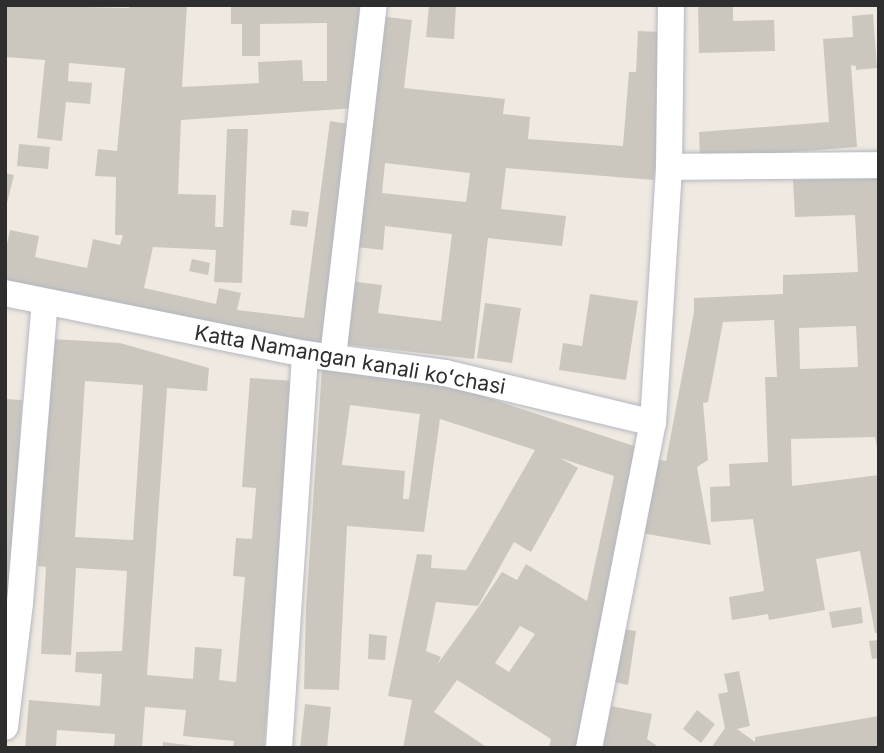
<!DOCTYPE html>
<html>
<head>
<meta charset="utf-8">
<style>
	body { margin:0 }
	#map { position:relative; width:884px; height:753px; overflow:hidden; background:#efe9e1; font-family:Inter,sans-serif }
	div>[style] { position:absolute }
	.building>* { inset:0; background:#cbc7bf }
	.roads { filter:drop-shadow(0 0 2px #b4b7c1) drop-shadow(0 0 2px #b4b7c1) }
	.minor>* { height:26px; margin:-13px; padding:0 13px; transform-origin:13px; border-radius:13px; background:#fff }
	span { translate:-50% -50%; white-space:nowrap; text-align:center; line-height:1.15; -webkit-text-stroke:5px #fff; paint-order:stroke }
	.street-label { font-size:21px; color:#2e2e2e }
	.frame { position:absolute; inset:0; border:7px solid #2e2e2e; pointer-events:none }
</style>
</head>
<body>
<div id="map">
	<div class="building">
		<i style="clip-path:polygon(5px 5px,129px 8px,129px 5px,187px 5px,182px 87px,259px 83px,258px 62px,302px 60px,303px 81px,327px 81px,327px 23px,260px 24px,260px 56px,242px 56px,242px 24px,231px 24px,231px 5px,360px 5px,356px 108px,181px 120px,178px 194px,216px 195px,215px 227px,223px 227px,227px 129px,248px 129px,242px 283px,214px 282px,216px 250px,153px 247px,144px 288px,216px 304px,219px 288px,241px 293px,237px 310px,304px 318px,330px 121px,355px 125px,325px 347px,5px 284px,5px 253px,10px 230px,39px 236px,35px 257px,87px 268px,93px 239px,120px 245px,123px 235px,115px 235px,116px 177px,95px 176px,98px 149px,117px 151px,125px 68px,69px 63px,68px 81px,92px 83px,90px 104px,66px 102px,62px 141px,37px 138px,45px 60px,5px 57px)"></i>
		<i style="clip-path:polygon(429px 5px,456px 5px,454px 39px,426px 37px)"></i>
		<i style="clip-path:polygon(698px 5px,733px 5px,733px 21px,774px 20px,775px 51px,699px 53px)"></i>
		<i style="clip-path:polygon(873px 14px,877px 68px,856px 70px,856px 66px,851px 65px,857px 147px,700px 159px,699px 132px,829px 122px,823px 39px,853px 37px,852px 16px)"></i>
		<i style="clip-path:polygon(evenodd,378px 16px,412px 20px,404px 88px,505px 99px,503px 114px,530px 117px,528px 139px,623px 146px,629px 72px,636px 72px,638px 31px,661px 32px,662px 74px,654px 180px,506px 168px,501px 209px,566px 216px,562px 246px,488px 238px,474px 359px,342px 344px,349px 281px,382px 285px,378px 313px,441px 321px,452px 234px,385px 226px,383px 250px,356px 247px,378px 16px,385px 163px,470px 173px,466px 202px,382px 193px,385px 163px)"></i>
		<i style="clip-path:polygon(19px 144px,50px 147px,48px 169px,17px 166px)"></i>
		<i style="clip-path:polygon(5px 173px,14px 175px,6px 207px,5px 207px)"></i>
		<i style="clip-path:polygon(evenodd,879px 177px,879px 457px,875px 437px,791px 439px,792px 486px,879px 475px,879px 633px,875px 633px,860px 551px,816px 559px,825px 610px,769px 620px,768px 614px,732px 620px,729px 597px,764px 591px,753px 519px,711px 522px,710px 487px,730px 486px,729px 464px,768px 462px,765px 377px,777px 377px,774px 320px,723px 322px,708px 402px,703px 403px,708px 460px,697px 467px,711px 545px,641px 533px,656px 459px,666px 461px,694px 312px,694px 298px,783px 294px,783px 275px,858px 272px,855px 215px,795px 217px,793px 180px,879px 177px,856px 326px,858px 367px,800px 369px,799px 328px,856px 326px)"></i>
		<i style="clip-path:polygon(292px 210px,309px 212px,307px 227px,290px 225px)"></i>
		<i style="clip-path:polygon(192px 259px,210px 263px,208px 275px,189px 271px)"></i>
		<i style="clip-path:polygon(590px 294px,638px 301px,626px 380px,559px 370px,563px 343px,582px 346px)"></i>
		<i style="clip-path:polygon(485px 303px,521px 308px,512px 363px,477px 358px)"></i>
		<i style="clip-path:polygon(evenodd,53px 339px,120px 343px,209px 368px,207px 391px,167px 388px,147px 675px,193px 679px,195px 647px,222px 649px,219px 680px,236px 682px,245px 577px,233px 576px,236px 538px,252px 539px,256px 488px,242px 487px,250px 378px,294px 381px,264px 748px,233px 748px,234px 741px,183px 736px,186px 710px,145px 707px,142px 748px,114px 748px,115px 734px,57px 730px,56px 748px,25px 748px,29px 700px,100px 706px,102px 674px,75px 672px,76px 652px,122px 651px,127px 571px,76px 568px,71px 655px,41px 654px,46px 567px,38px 566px,53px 339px,85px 381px,143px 385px,133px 540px,75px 537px,85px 381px)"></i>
		<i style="clip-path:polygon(evenodd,322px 368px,446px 384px,643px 449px,578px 748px,549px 748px,551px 739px,457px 680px,434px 712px,488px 748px,403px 748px,412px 700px,388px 696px,417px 554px,432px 555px,431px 568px,466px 570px,535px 450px,440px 419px,424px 532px,347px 526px,339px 690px,304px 689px,306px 608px,322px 368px,350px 405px,420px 414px,409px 499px,403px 499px,405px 471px,342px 465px,350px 405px,322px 368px,560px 458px,614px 476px,587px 601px,526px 564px,517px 580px,502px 572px,482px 602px,437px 665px,441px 657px,426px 651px,436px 602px,478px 606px,514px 542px,531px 552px,578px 468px,560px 458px,322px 368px,520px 626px,535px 634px,509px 672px,495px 663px,520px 626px)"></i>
		<i style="clip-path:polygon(5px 399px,22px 400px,10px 597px,5px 596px)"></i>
		<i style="clip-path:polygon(861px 607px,863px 623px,832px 628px,829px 612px)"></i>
		<i style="clip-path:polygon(623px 629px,636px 631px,628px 685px,614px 682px)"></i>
		<i style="clip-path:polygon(369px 634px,387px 636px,385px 660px,368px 659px)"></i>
		<i style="clip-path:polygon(879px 640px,879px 658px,872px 659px,869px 641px)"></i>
		<i style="clip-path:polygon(739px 671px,750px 726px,737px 729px,755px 742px,755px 737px,879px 716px,879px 748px,711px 748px,725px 728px,718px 694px,728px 692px,724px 674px)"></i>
		<i style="clip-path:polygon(305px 704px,331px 707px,327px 748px,300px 748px)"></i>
		<i style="clip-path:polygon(611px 706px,652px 714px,647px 739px,660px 748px,603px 748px)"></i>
		<i style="clip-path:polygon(697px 710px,715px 724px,701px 743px,683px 729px)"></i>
		<i style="clip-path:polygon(163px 742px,195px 746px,195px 748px,163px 748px)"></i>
	</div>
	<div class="roads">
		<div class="minor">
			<i style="left:669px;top:167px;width:210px;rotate:-0.5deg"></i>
			<i style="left:5px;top:293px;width:306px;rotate:11.5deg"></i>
			<i style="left:305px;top:354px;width:141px;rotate:7.7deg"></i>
			<i style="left:445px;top:373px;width:214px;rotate:13.5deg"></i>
			<i style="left:333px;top:357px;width:354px;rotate:-83.4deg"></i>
			<i style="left:5px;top:727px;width:125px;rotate:-83.1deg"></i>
			<i style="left:20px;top:603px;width:302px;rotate:-85.3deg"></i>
			<i style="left:279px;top:748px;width:395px;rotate:-86.2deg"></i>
			<i style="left:589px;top:748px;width:331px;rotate:-78.9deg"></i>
			<i style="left:653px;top:423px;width:256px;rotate:-86.4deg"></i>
			<i style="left:669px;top:167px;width:162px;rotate:-89.3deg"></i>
		</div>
	</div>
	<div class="street-label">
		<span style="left:350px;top:360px;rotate:10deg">Katta Namangan kanali koʻchasi</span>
	</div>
	<div class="frame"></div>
</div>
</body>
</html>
